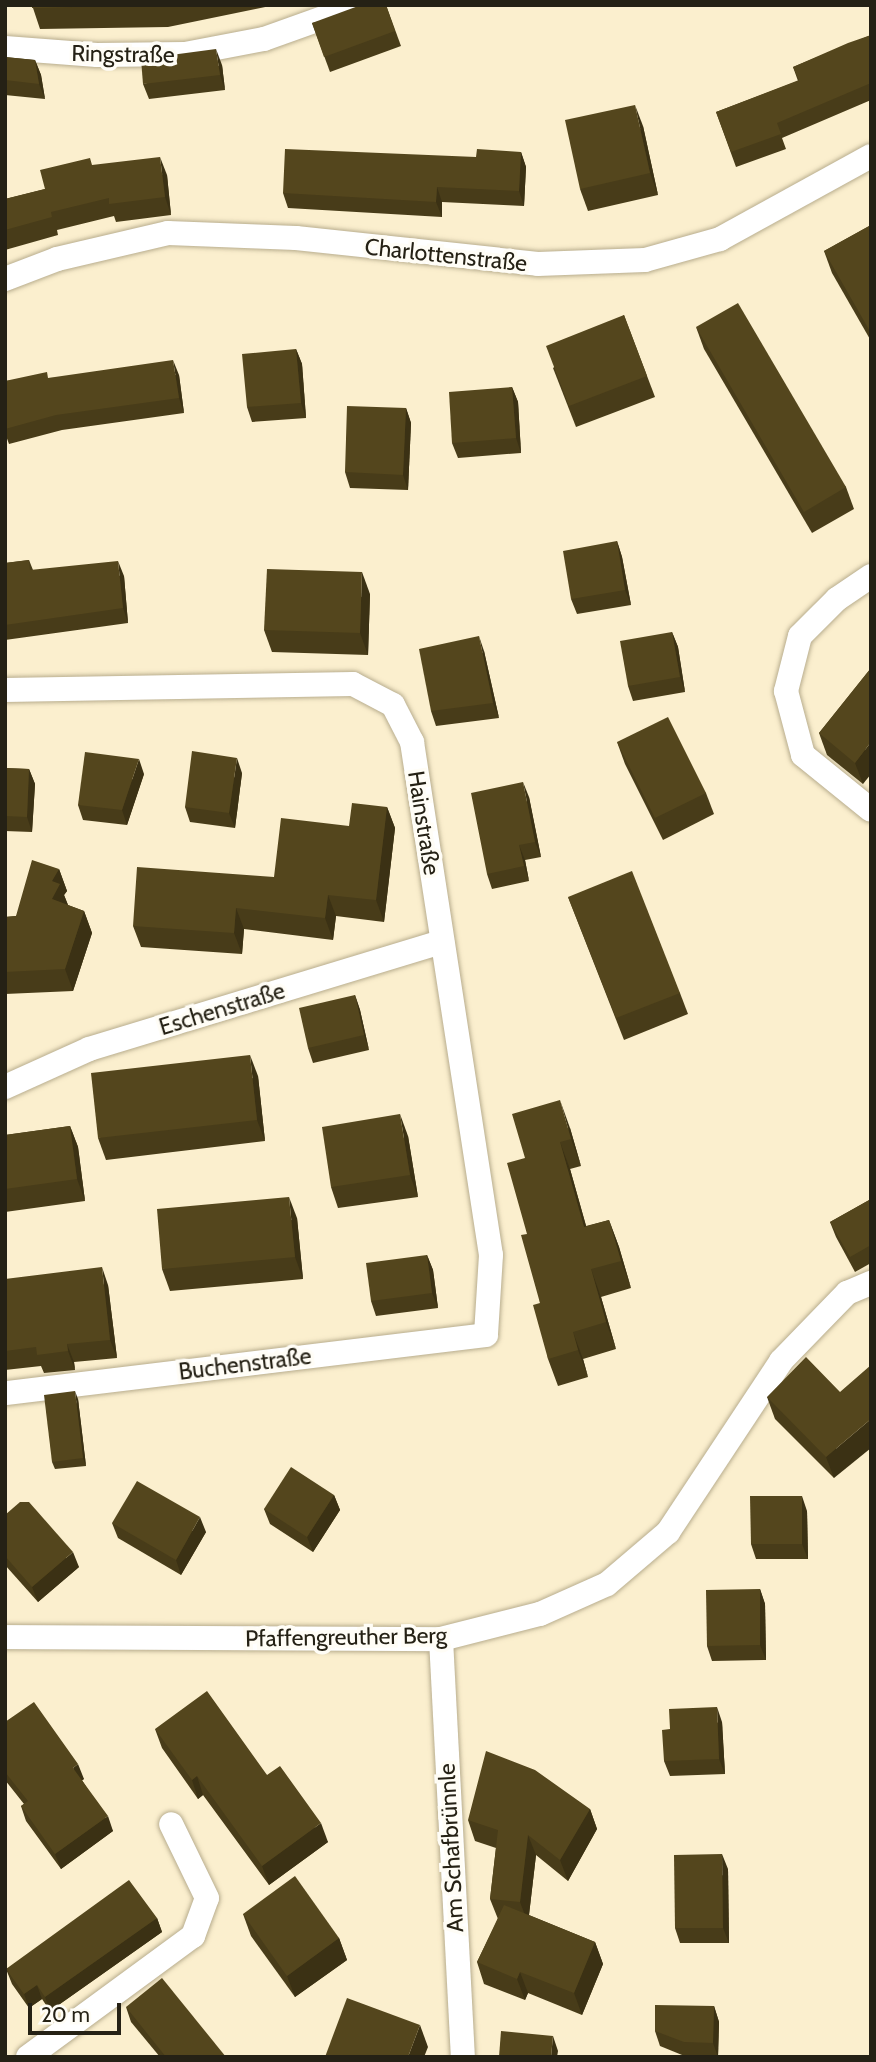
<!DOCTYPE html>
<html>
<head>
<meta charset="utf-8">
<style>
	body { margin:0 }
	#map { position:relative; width:876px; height:2062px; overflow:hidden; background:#fbefce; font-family:Cabin,sans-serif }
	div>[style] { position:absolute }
	.roads { filter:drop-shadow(0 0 2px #b8ad8e) drop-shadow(0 0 2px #b8ad8e) }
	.minor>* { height:24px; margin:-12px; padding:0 12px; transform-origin:12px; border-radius:12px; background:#fff }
	.wall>* { inset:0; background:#483c19 }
	.shaded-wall>* { inset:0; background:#3b3114 }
	.building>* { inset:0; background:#54461d }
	span { translate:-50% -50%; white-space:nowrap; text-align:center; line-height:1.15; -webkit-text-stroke:7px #fffdf6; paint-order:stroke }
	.street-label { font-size:23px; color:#252115 }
	.frame { position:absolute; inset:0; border:7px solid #252115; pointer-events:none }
	.scale { position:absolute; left:28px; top:2003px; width:93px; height:32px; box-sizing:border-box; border:4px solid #252115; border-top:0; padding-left:9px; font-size:21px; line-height:24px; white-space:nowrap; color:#252115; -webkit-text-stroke:5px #fffdf6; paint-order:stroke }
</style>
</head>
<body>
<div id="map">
	<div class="roads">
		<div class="minor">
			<i style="left:5px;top:48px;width:92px;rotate:4.4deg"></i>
			<i style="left:97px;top:55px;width:88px;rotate:-0.7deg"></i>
			<i style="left:185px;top:54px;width:80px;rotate:-10.8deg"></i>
			<i style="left:264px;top:39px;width:101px;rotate:-19.7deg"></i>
			<i style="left:5px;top:279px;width:56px;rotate:-21deg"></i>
			<i style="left:57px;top:259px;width:114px;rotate:-13.2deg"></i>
			<i style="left:168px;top:233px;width:128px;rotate:2.2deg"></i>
			<i style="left:296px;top:238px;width:243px;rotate:6.1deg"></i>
			<i style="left:538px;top:264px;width:107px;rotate:-2.1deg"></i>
			<i style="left:645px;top:260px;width:78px;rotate:-15.6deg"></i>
			<i style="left:720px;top:239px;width:172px;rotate:-28.8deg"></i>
			<i style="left:871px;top:576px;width:41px;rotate:145.9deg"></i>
			<i style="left:837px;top:599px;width:52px;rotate:135deg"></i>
			<i style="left:800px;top:636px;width:57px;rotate:104.3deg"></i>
			<i style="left:786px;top:691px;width:66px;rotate:75.1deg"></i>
			<i style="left:803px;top:755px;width:87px;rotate:39deg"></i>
			<i style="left:5px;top:690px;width:348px;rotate:-1deg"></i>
			<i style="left:353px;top:684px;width:45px;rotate:27.7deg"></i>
			<i style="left:393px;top:705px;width:42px;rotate:62.8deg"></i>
			<i style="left:412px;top:742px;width:519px;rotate:81.25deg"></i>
			<i style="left:491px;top:1255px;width:80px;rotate:93.6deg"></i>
			<i style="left:486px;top:1335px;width:484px;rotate:173.1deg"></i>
			<i style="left:5px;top:1087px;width:92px;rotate:-24.3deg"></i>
			<i style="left:89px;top:1049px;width:369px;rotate:-16.9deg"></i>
			<i style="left:5px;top:1637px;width:436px;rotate:0.3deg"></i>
			<i style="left:441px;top:1639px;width:102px;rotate:-14.2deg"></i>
			<i style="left:540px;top:1614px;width:73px;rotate:-24.1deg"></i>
			<i style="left:607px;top:1584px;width:80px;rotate:-40.4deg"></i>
			<i style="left:668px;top:1532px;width:205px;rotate:-56.5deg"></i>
			<i style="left:781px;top:1361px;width:95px;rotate:-45.9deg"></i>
			<i style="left:847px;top:1293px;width:26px;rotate:-23deg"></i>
			<i style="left:441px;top:1639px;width:419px;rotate:87deg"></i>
			<i style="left:28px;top:2057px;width:205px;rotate:-36.3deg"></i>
			<i style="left:193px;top:1936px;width:40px;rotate:-69.8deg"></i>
			<i style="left:207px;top:1898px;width:82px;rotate:-115.9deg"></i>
		</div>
	</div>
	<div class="wall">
		<i style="clip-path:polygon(32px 5px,275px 5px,168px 27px,40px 29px)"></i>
		<i style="clip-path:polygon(386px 5px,401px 46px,330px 72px,312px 23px)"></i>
		<i style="clip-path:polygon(871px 35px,871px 100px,782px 138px,786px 149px,736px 167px,716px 112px,798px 81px,793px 67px)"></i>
		<i style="clip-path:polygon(5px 57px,35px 60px,41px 75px,45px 99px,5px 95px)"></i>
		<i style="clip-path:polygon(222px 65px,225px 90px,149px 99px,143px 84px)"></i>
		<i style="clip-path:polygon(643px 126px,658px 195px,588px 211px,580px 189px)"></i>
		<i style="clip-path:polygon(521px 152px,526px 167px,524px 206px,442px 202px,442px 217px,288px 208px,283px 193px,476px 157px)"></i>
		<i style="clip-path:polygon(93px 165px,167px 175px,171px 215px,116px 222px,114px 216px,57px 230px,58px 235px,5px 250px,5px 199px,45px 189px)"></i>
		<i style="clip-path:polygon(871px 225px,871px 341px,832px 273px,824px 251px)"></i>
		<i style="clip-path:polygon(624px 315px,655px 397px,576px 427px,553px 368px)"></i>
		<i style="clip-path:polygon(696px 327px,846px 487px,854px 509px,812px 533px,704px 349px)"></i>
		<i style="clip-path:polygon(296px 349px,302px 364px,306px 418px,252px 422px,247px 407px)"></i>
		<i style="clip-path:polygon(179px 375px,184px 413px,62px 430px,9px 444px,5px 433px,5px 381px,49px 378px)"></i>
		<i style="clip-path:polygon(512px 387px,518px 402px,521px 453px,458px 458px,452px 443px)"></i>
		<i style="clip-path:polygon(406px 408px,411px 423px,408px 490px,350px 488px,345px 472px)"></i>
		<i style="clip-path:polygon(617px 541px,622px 557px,631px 605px,577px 614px,571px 599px)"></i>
		<i style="clip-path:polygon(29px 560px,33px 570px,124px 576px,128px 623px,5px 640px,5px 563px)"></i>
		<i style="clip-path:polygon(370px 594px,368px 655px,272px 652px,264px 630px)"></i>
		<i style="clip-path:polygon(672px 632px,678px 647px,685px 692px,633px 701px,628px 686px)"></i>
		<i style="clip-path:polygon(484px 651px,499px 718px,436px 726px,431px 711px)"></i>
		<i style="clip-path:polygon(871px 668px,863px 784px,827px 755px,819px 733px)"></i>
		<i style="clip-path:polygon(617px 742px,706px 793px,714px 814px,663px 840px,625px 764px)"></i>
		<i style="clip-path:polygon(5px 768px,29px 769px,35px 784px,32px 832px,5px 831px)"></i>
		<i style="clip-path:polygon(242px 773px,235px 828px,190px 822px,185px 807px)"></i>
		<i style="clip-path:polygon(144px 774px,127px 825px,83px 820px,78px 805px)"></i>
		<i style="clip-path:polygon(529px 797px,541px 857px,525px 860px,529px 881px,492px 889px,487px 874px)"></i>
		<i style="clip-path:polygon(387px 807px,395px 828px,384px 922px,336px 916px,333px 940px,244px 929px,242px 954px,141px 947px,133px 926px,274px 877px,349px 826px)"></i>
		<i style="clip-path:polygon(59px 869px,67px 891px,64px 895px,68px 905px,84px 911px,92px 933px,73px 991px,5px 994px,5px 917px,16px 916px)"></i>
		<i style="clip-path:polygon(568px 897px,680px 993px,688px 1014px,624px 1040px)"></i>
		<i style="clip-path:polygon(355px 995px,360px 1010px,369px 1050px,313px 1063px,308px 1048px)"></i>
		<i style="clip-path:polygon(258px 1076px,265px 1141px,106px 1160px,98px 1138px)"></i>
		<i style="clip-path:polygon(70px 1126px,78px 1147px,85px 1201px,5px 1212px,5px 1135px)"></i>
		<i style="clip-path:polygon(570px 1128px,581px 1166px,570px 1169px,586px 1226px,609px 1220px,619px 1247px,631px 1288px,601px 1297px,616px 1349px,583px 1359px,588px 1377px,558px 1386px,548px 1359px,540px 1303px,525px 1158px)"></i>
		<i style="clip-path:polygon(408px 1136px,418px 1197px,338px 1208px,331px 1187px)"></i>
		<i style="clip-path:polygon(871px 1199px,871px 1263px,855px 1272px,836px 1237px,830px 1222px)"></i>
		<i style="clip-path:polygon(297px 1218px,303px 1279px,170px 1291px,162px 1269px)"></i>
		<i style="clip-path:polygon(427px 1255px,433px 1270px,438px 1308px,376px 1316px,371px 1301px)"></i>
		<i style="clip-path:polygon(5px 1279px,108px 1285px,117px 1358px,74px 1362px,75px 1370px,44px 1373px,41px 1366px,5px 1370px)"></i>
		<i style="clip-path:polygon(840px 1392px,834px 1478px,775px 1419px,767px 1397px)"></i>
		<i style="clip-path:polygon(78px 1399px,86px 1466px,55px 1469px,52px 1462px)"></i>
		<i style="clip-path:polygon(334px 1495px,340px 1510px,313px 1552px,270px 1524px,264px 1509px)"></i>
		<i style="clip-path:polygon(807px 1511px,808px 1559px,756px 1559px,751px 1544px)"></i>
		<i style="clip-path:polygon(5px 1515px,79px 1567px,38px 1602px,5px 1565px)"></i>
		<i style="clip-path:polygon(112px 1523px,206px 1532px,181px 1575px,118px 1538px)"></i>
		<i style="clip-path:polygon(760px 1589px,765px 1604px,766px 1660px,712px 1661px,707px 1646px)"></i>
		<i style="clip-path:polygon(5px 1722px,84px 1779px,82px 1780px,113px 1831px,61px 1869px,26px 1821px,21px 1806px,24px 1804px,5px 1780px)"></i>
		<i style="clip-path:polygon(722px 1722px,725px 1774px,670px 1776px,664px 1761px,670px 1729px)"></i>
		<i style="clip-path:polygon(155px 1729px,267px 1775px,328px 1842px,269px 1885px,203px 1795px,198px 1799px,162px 1748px)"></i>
		<i style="clip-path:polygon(590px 1809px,597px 1829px,568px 1881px,536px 1855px,529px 1915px,595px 1942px,603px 1964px,582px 2015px,528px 1993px,525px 2000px,484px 1984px,477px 1962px,498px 1919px,490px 1899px,496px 1848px,475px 1841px,468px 1820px)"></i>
		<i style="clip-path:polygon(728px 1869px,729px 1943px,680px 1943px,675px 1928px)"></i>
		<i style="clip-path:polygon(243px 1914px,339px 1938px,347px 1960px,295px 1997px,251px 1936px)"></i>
		<i style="clip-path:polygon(157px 1918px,162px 1932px,50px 2011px,42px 1999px,29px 2008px,12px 1984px,6px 1969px)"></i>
		<i style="clip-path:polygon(714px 2006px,719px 2022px,718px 2057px,687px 2057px,660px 2046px,655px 2031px)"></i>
		<i style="clip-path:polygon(126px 2007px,226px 2057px,160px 2057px,131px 2022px)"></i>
	</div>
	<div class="shaded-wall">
		<i style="clip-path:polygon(216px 49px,222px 65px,225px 90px,220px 75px)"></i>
		<i style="clip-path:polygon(35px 60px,41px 75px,45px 99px,39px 84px)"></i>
		<i style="clip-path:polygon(635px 105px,643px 126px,658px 195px,650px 173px)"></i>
		<i style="clip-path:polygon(521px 152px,526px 167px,524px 206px,519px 191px)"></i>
		<i style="clip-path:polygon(160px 157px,167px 175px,171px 215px,165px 197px)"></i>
		<i style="clip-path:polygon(437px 187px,442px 202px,442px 217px,436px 202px)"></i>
		<i style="clip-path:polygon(296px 349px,302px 364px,306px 418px,301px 403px)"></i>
		<i style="clip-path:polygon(173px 360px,179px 375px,184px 413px,179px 398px)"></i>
		<i style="clip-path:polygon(512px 387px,518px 402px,521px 453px,516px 438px)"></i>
		<i style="clip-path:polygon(406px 408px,411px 423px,408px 490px,403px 475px)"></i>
		<i style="clip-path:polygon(617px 541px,622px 557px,631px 605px,625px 590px)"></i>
		<i style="clip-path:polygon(118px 561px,124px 576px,128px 623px,123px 608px)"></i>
		<i style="clip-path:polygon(362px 572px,370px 594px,368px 655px,360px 633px)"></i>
		<i style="clip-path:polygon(672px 632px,678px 647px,685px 692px,680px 677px)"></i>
		<i style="clip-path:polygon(479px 636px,484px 651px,499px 718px,493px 703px)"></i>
		<i style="clip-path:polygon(871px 742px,871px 774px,863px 784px,855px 763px)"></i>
		<i style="clip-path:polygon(237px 758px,242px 773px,235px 828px,229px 813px)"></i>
		<i style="clip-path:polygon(139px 759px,144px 774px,127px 825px,122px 810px)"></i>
		<i style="clip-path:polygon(29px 769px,35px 784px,32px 832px,27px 817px)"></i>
		<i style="clip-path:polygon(523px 782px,529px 797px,541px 857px,535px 842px)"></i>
		<i style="clip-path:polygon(387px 807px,395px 828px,384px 922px,376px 900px)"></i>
		<i style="clip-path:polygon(519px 845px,525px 860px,529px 881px,524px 866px)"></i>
		<i style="clip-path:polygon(59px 869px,67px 891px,64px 895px,68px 905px,52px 899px,52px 881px)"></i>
		<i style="clip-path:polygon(328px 895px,336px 916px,333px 940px,325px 918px)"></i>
		<i style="clip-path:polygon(236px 908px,244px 929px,242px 954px,234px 933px)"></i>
		<i style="clip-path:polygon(84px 911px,92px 933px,73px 991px,65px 969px)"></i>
		<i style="clip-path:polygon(355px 995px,360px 1010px,369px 1050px,364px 1035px)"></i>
		<i style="clip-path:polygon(250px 1055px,258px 1076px,265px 1141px,257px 1120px)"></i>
		<i style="clip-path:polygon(560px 1100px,570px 1128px,581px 1166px,571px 1139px)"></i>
		<i style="clip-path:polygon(400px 1114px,408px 1136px,418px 1197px,410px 1175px)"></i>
		<i style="clip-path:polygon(70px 1126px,78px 1147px,85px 1201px,77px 1179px)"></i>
		<i style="clip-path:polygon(560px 1142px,570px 1169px,594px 1254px,584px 1227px)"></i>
		<i style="clip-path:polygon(289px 1197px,297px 1218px,303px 1279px,295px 1257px)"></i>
		<i style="clip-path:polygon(609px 1220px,619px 1247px,631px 1288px,621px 1261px)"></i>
		<i style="clip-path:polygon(427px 1255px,433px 1270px,438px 1308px,432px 1293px)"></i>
		<i style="clip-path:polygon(102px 1267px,108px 1285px,117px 1358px,110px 1340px)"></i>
		<i style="clip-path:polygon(591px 1269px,601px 1297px,616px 1349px,606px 1322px)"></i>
		<i style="clip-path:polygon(573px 1332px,583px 1359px,588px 1377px,578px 1350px)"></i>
		<i style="clip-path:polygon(67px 1344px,74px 1362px,75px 1370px,68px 1351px)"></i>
		<i style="clip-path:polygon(75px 1391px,78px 1399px,86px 1466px,83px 1458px)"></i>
		<i style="clip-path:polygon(871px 1419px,871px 1448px,834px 1478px,826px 1457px)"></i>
		<i style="clip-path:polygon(334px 1495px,340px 1510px,313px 1552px,307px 1537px)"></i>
		<i style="clip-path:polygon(802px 1496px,807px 1511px,808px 1559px,802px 1544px)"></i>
		<i style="clip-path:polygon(200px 1517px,206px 1532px,181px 1575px,176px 1560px)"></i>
		<i style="clip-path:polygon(73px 1552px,79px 1567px,38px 1602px,32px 1587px)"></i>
		<i style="clip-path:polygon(760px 1589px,765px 1604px,766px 1660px,760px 1645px)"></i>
		<i style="clip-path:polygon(717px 1707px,722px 1722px,725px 1774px,719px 1759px)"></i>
		<i style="clip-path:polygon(78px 1764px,84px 1779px,78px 1783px,73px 1768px)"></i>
		<i style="clip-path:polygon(197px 1776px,203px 1795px,198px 1799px,192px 1780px)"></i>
		<i style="clip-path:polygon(590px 1809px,597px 1829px,568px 1881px,560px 1860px)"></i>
		<i style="clip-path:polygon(108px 1816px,113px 1831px,61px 1869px,55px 1854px)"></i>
		<i style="clip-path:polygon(321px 1823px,328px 1842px,269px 1885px,262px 1866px)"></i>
		<i style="clip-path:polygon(528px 1835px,536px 1855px,528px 1923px,520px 1902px)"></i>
		<i style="clip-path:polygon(722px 1854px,728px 1869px,729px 1943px,723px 1928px)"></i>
		<i style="clip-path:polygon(157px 1918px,162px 1932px,50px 2011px,45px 1997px)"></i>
		<i style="clip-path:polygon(339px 1938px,347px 1960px,295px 1997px,287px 1976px)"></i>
		<i style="clip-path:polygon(595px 1942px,603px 1964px,582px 2015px,574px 1993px)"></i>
		<i style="clip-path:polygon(520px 1972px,528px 1993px,525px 2000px,517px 1979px)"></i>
		<i style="clip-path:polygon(37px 1985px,42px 1999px,29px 2008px,24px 1994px)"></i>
		<i style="clip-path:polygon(714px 2006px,719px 2022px,718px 2057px,713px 2043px)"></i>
		<i style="clip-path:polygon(420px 2025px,428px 2047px,424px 2057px,408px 2057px)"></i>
		<i style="clip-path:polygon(553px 2036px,558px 2051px,557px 2057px,551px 2057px)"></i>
	</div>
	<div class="building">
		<i style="clip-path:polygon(32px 5px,153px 5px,32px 8px)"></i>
		<i style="clip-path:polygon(361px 5px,386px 5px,395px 31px,324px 57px,312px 23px)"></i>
		<i style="clip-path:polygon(871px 35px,871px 83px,777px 123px,781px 134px,731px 152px,716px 112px,799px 80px,793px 67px,848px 43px)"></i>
		<i style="clip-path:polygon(216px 49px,220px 75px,143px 84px,141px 59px)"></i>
		<i style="clip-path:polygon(5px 57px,35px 60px,39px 84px,5px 80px)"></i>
		<i style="clip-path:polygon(635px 105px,650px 173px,580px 189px,565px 120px)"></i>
		<i style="clip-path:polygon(285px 149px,476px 157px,477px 149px,521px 152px,519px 191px,437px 187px,436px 202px,283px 193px)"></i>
		<i style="clip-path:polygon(160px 157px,165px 197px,109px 204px,109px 198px,51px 212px,52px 217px,5px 230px,5px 199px,45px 189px,40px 170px,90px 158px,92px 165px)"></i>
		<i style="clip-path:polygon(871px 225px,871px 333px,824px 251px)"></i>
		<i style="clip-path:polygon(738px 303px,846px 487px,804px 512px,696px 327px)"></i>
		<i style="clip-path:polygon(624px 315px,647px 376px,569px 406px,546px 346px)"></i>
		<i style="clip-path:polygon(296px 349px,301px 403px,247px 407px,242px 354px)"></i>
		<i style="clip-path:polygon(173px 360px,179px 398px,56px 415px,5px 429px,5px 381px,47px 372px,48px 378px)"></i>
		<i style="clip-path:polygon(512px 387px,516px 438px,452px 443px,449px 392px)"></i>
		<i style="clip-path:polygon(347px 406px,406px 408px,403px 475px,345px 472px)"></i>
		<i style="clip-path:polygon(617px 541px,625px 590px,571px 599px,563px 551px)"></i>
		<i style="clip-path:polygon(29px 560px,30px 570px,118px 561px,123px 608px,5px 625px,5px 563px)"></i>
		<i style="clip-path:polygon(267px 569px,362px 572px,360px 633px,264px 630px)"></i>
		<i style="clip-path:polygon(672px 632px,680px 677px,628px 686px,620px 641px)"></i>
		<i style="clip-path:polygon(479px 636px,493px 703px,431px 711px,419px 649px)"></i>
		<i style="clip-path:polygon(871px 668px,871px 742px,855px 763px,819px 733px)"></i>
		<i style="clip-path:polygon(668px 717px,706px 793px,655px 818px,617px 742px)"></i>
		<i style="clip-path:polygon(192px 751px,237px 758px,229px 813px,185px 807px)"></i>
		<i style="clip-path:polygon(85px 752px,139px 759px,122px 810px,78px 805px)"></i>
		<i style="clip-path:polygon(5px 768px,29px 769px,27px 817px,5px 816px)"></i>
		<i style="clip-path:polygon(523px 782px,535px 842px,519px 845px,524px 866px,487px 874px,471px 793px)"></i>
		<i style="clip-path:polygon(352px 803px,387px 807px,376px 900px,328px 895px,325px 918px,236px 908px,234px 933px,133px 926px,137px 867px,274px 877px,281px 818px,349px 826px)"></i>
		<i style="clip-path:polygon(32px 860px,59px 869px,52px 881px,60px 884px,52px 899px,84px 911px,65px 969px,5px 972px,5px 917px,16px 916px)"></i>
		<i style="clip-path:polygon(632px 871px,680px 993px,616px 1018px,568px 897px)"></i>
		<i style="clip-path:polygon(355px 995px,364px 1035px,308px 1048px,299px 1008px)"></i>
		<i style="clip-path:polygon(250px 1055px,257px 1120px,98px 1138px,91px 1073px)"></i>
		<i style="clip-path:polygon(560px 1100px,571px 1139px,560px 1142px,584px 1227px,609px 1220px,621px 1261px,591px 1269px,606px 1322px,573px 1332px,578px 1350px,548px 1359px,533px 1305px,540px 1303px,521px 1235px,527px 1234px,507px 1163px,525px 1158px,512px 1114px)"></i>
		<i style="clip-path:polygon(400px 1114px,410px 1175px,331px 1187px,322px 1127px)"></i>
		<i style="clip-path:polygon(70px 1126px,77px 1179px,5px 1189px,5px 1135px)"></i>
		<i style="clip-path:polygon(289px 1197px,295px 1257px,162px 1269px,157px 1209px)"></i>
		<i style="clip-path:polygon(871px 1199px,871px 1245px,850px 1257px,830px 1222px)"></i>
		<i style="clip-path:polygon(427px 1255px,432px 1293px,371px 1301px,366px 1263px)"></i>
		<i style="clip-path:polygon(102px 1267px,110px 1340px,67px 1344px,68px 1351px,37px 1355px,36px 1347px,5px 1351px,5px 1279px)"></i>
		<i style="clip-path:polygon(806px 1357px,840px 1392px,871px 1365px,871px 1419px,826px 1457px,767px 1397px)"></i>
		<i style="clip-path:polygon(75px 1391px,83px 1458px,52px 1462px,44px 1395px)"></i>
		<i style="clip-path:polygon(291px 1467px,334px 1495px,307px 1537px,264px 1509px)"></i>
		<i style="clip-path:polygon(137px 1481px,200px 1517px,176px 1560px,112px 1523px)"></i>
		<i style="clip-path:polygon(750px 1496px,802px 1496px,802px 1544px,751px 1544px)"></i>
		<i style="clip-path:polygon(20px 1502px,29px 1502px,73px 1552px,32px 1587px,5px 1556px,5px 1515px)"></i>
		<i style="clip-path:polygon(760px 1589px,760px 1645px,707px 1646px,706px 1590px)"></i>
		<i style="clip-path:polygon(207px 1691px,267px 1775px,280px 1766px,321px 1823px,262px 1866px,197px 1776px,192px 1780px,155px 1729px)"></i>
		<i style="clip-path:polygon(34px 1702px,78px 1764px,73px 1768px,108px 1816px,55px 1854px,21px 1806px,28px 1801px,5px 1772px,5px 1722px)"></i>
		<i style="clip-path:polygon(717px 1707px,719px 1759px,664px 1761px,662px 1730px,670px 1729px,669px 1709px)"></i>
		<i style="clip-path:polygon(486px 1751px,535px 1770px,590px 1809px,560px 1860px,528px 1835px,520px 1902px,490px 1899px,498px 1830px,468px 1820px)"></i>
		<i style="clip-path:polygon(722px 1854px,723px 1928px,675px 1928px,674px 1855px)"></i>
		<i style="clip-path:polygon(295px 1876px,339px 1938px,287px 1976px,243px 1914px)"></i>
		<i style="clip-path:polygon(129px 1880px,157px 1918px,45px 1997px,37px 1985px,24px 1994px,6px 1969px)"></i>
		<i style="clip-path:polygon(504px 1905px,595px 1942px,574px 1993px,520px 1972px,517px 1979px,477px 1962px)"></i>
		<i style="clip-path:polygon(162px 1978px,226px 2057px,166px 2057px,126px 2007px)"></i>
		<i style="clip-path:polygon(347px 1998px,420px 2025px,408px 2057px,325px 2057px)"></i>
		<i style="clip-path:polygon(655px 2005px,714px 2006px,713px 2043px,684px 2042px,655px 2031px)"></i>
		<i style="clip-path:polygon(501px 2031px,553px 2036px,551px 2057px,499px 2057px)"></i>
	</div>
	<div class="street-label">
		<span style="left:123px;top:54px;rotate:1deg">Ringstraße</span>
		<span style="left:446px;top:255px;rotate:6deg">Charlottenstraße</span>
		<span style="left:424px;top:823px;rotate:81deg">Hainstraße</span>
		<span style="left:222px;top:1009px;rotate:-17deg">Eschenstraße</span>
		<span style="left:245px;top:1364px;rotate:-7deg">Buchenstraße</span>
		<span style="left:346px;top:1637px;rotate:-1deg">Pfaffengreuther Berg</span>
		<span style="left:451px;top:1848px;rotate:-93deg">Am Schafbrünnle</span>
	</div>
	<div class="frame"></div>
	<div class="scale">20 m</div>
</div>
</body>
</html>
